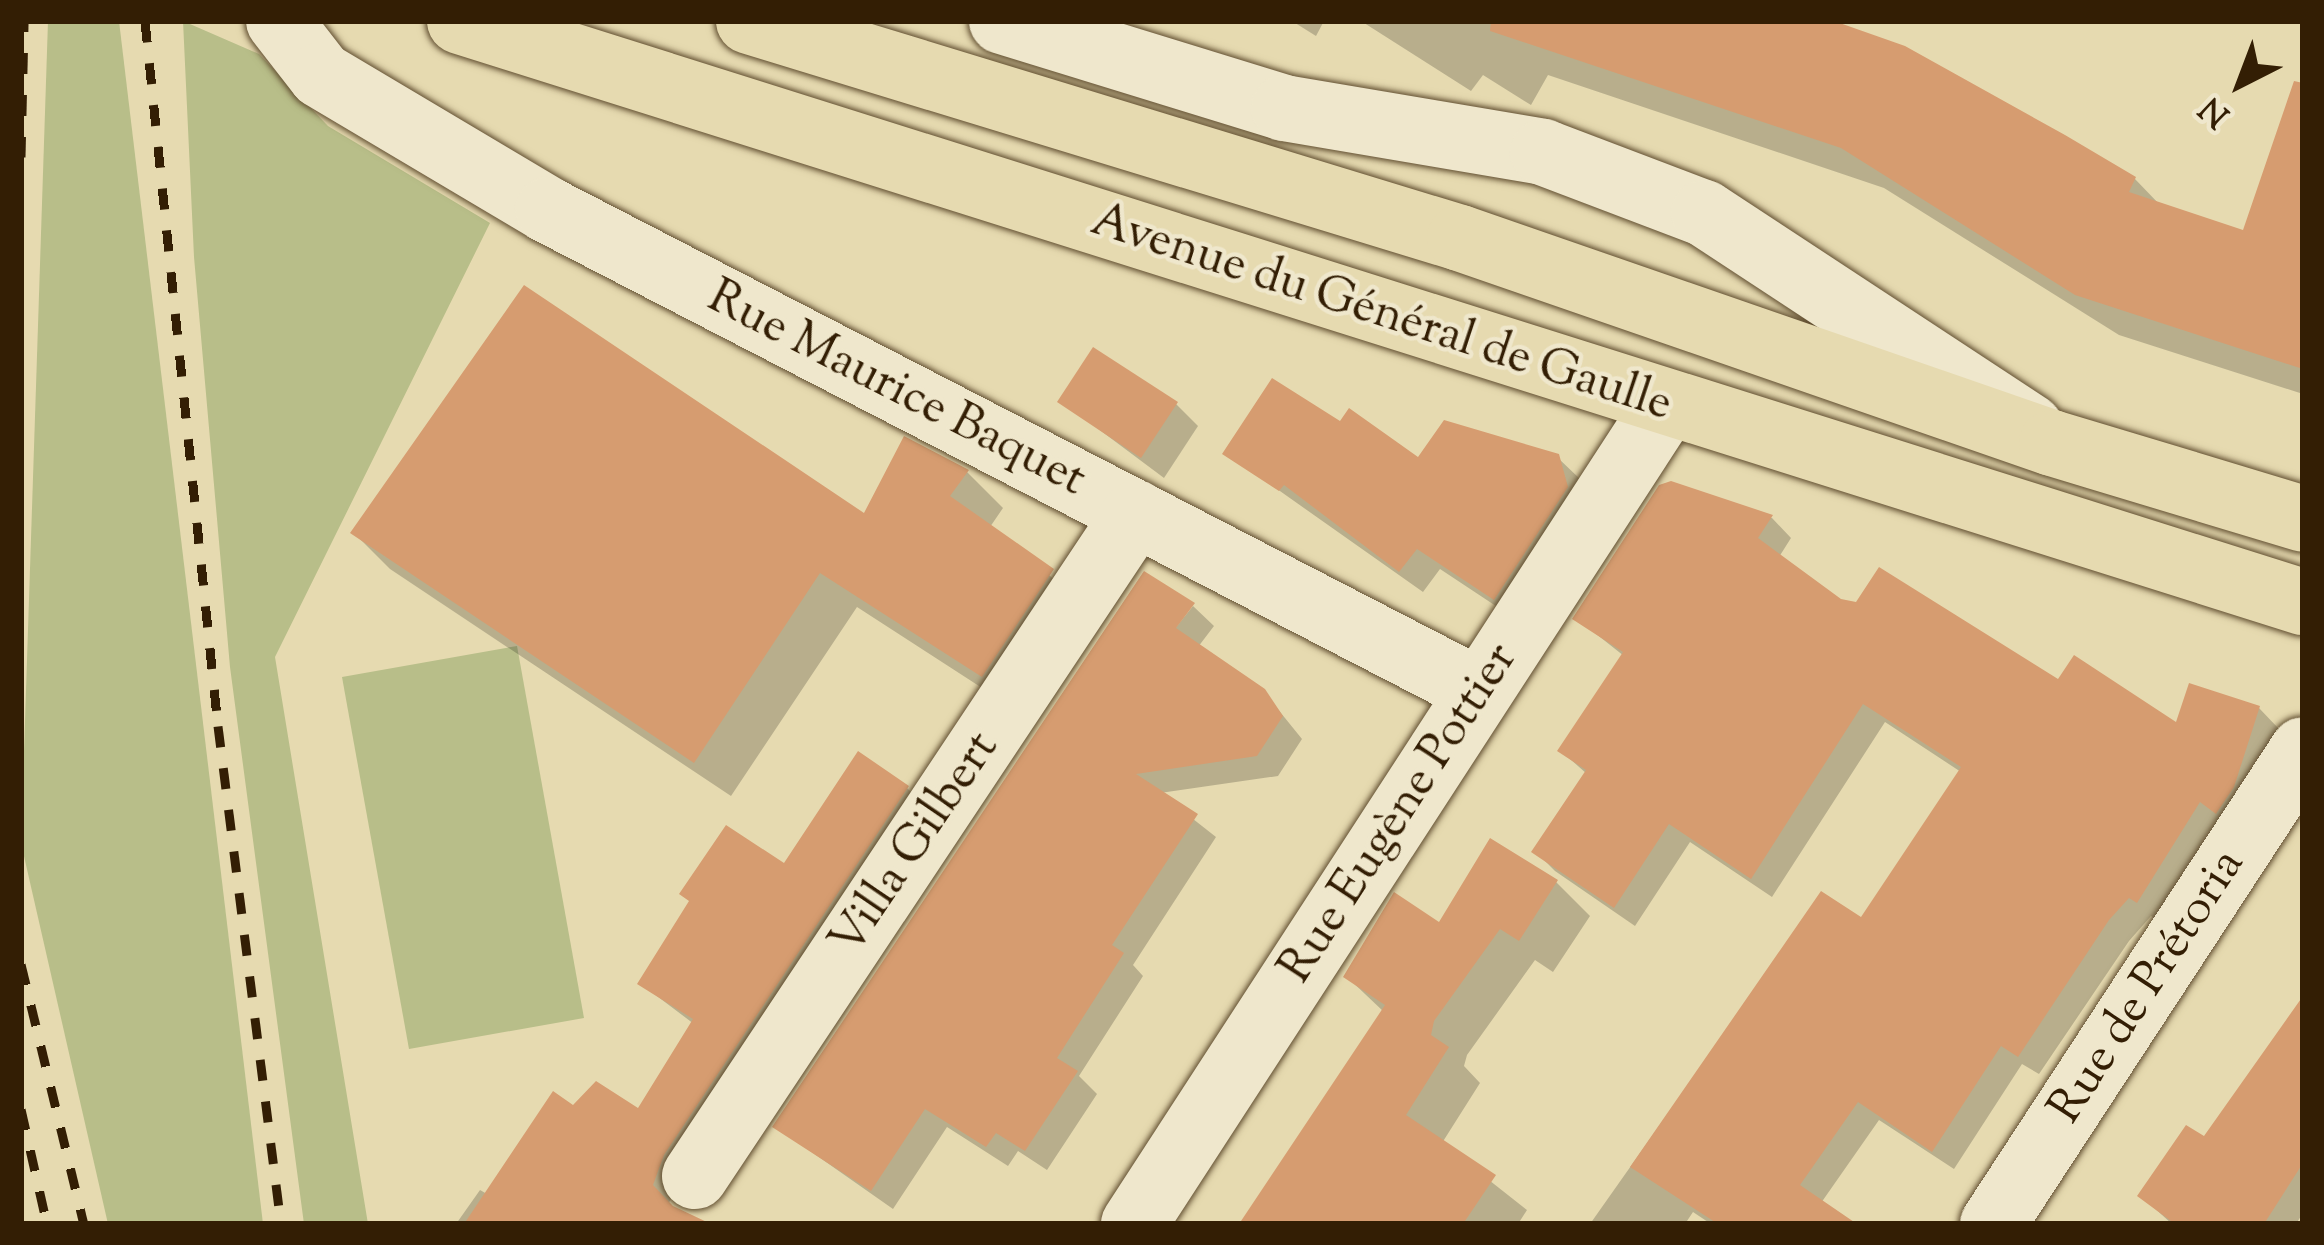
<!DOCTYPE html>
<html>
<head>
<meta charset="utf-8">
<style>
	body { margin:0 }
	#map { position:relative; width:2324px; height:1245px; overflow:hidden; background:#e6dab0; font-family:"Sorts Mill Goudy",serif }
	div>[style] { position:absolute }
	.green>* { inset:0; background:#b8be89 }
	.shadow>* { inset:0; background:#0003 }
	.building>* { inset:0; background:#d69c70 }
	.roads { filter:drop-shadow(0 0 3px #604d2f) drop-shadow(0 0 3px #604d2f) }
	.minor>* { height:66px; margin:-33px; padding:0 33px; transform-origin:33px; border-radius:33px; background:#efe7cc }
	.major>* { height:66px; margin:-33px; padding:0 33px; transform-origin:33px; border-radius:33px; background:#e6dab0 }
	.rail>* { height:9px; margin-top:-4.5px; transform-origin:0; background:repeating-linear-gradient(90deg,#331e04 0 21px,transparent 0 42px) }
	span { translate:-50% -50%; white-space:nowrap; text-align:center; line-height:1.15; -webkit-text-stroke:9px #efe7cc; paint-order:stroke }
	.street-label { font-size:48px; color:#331e04 }
	.frame { position:absolute; inset:0; border:24px solid #331e04; pointer-events:none }
	.north { position:absolute; left:2180px; top:24px; width:120px; height:120px; -webkit-text-stroke:9px #efe7cc; paint-order:stroke; rotate:222deg; font-size:33px; font-weight:700; line-height:48px; text-align:center; color:#331e04 }
	.north::after { content:''; display:block; margin:auto; width:42px; height:54px; background:#331e04; clip-path:polygon(50% 0,100% 100%,50% 72%,0 100%) }
</style>
</head>
<body>
<div id="map">
	<div class="green">
		<i style="clip-path:polygon(48px 21px,119px 21px,263px 1224px,108px 1224px,21px 843px)"></i>
		<i style="clip-path:polygon(183px 21px,259px 54px,328px 126px,490px 223px,275px 657px,368px 1224px,304px 1224px,230px 667px,194px 257px)"></i>
		<i style="clip-path:polygon(517px 646px,584px 1018px,409px 1049px,342px 677px)"></i>
	</div>
	<div class="shadow">
		<i style="clip-path:polygon(1292px 21px,1324px 21px,1316px 36px)"></i>
		<i style="clip-path:polygon(1361px 21px,1825px 21px,2135px 179px,2161px 206px,2245px 234px,2303px 142px,2303px 394px,2119px 335px,1884px 188px,1548px 75px,1531px 105px,1483px 75px,1471px 91px)"></i>
		<i style="clip-path:polygon(1061px 401px,1176px 404px,1198px 426px,1164px 478px)"></i>
		<i style="clip-path:polygon(1340px 425px,1419px 461px,1557px 457px,1580px 479px,1517px 620px,1440px 569px,1423px 592px,1226px 453px)"></i>
		<i style="clip-path:polygon(967px 472px,1003px 508px,990px 527px,1088px 607px,1019px 712px,857px 607px,731px 796px,390px 569px,354px 533px,866px 517px)"></i>
		<i style="clip-path:polygon(1671px 484px,1772px 518px,1791px 538px,1779px 557px,1840px 601px,2178px 726px,2259px 708px,2279px 729px,2253px 808px,2158px 921px,2151px 916px,2129px 941px,2039px 1074px,2022px 1064px,1954px 1169px,1879px 1120px,1821px 1203px,1851px 1224px,1711px 1224px,1693px 1212px,1685px 1224px,1590px 1224px,1822px 895px,1862px 921px,1961px 772px,1885px 722px,1772px 897px,1690px 842px,1635px 926px,1555px 871px,1535px 851px,1587px 774px,1561px 751px,1624px 656px,1576px 618px)"></i>
		<i style="clip-path:polygon(1193px 606px,1214px 626px,1198px 647px,1263px 691px,1302px 739px,1278px 776px,1160px 793px,1216px 837px,1133px 965px,1143px 976px,1079px 1076px,1097px 1094px,1047px 1170px,1018px 1151px,1008px 1166px,947px 1127px,893px 1209px,776px 1127px)"></i>
		<i style="clip-path:polygon(907px 788px,926px 807px,655px 1224px,456px 1224px,480px 1190px,487px 1194px,639px 1112px,694px 1024px,641px 984px,785px 867px)"></i>
		<i style="clip-path:polygon(1491px 842px,1556px 882px,1590px 916px,1553px 972px,1535px 960px,1467px 1055px,1464px 1066px,1480px 1083px,1442px 1143px,1527px 1210px,1518px 1224px,1245px 1224px,1384px 1012px,1346px 976px,1440px 926px)"></i>
		<i style="clip-path:polygon(2303px 1002px,2303px 1213px,2296px 1224px,2172px 1224px,2141px 1196px,2204px 1141px)"></i>
	</div>
	<div class="building">
		<i style="clip-path:polygon(1491px 21px,1834px 21px,1905px 46px,2065px 135px,2136px 177px,2129px 192px,2243px 230px,2294px 81px,2303px 83px,2303px 369px,2075px 295px,1841px 148px,1490px 31px)"></i>
		<i style="clip-path:polygon(524px 285px,864px 513px,904px 436px,969px 470px,950px 496px,1054px 569px,982px 677px,820px 573px,694px 763px,350px 533px)"></i>
		<i style="clip-path:polygon(1093px 347px,1178px 402px,1141px 458px,1057px 402px)"></i>
		<i style="clip-path:polygon(1272px 378px,1340px 421px,1349px 408px,1418px 457px,1444px 420px,1559px 454px,1568px 487px,1494px 600px,1417px 549px,1399px 572px,1284px 485px,1279px 491px,1222px 454px)"></i>
		<i style="clip-path:polygon(1671px 481px,1773px 515px,1758px 538px,1841px 599px,1856px 602px,1879px 567px,2058px 679px,2074px 655px,2176px 722px,2189px 683px,2260px 706px,2234px 787px,2216px 814px,2200px 802px,2137px 903px,2129px 898px,2109px 920px,2018px 1057px,2001px 1046px,1932px 1152px,1858px 1102px,1800px 1185px,1857px 1224px,1718px 1224px,1630px 1167px,1821px 891px,1861px 917px,1961px 767px,1863px 704px,1751px 879px,1669px 824px,1614px 908px,1531px 852px,1586px 770px,1557px 751px,1623px 652px,1572px 619px,1659px 485px)"></i>
		<i style="clip-path:polygon(1144px 571px,1195px 603px,1176px 628px,1265px 689px,1283px 716px,1257px 756px,1136px 774px,1198px 814px,1112px 945px,1124px 953px,1057px 1058px,1078px 1071px,1025px 1151px,996px 1133px,986px 1147px,925px 1109px,871px 1191px,772px 1127px)"></i>
		<i style="clip-path:polygon(858px 751px,909px 786px,664px 1155px,653px 1185px,673px 1206px,711px 1224px,464px 1224px,553px 1091px,573px 1105px,596px 1081px,638px 1108px,693px 1019px,637px 984px,689px 901px,679px 894px,726px 825px,784px 863px)"></i>
		<i style="clip-path:polygon(1490px 838px,1558px 880px,1519px 941px,1500px 929px,1434px 1021px,1431px 1035px,1449px 1047px,1406px 1115px,1496px 1175px,1463px 1224px,1239px 1224px,1385px 1005px,1343px 977px,1394px 892px,1439px 922px)"></i>
		<i style="clip-path:polygon(2303px 996px,2303px 1163px,2264px 1224px,2175px 1224px,2137px 1196px,2186px 1125px,2204px 1136px)"></i>
	</div>
	<div class="roads">
		<div class="minor">
			<i style="left:279px;top:21px;width:68px;rotate:52.1deg"></i>
			<i style="left:321px;top:75px;width:264px;rotate:30.7deg"></i>
			<i style="left:548px;top:210px;width:1048px;rotate:27.32deg"></i>
			<i style="left:1002px;top:21px;width:295px;rotate:17.1deg"></i>
			<i style="left:1284px;top:108px;width:263px;rotate:9.6deg"></i>
			<i style="left:1543px;top:152px;width:172px;rotate:20.8deg"></i>
			<i style="left:1704px;top:213px;width:390px;rotate:33.3deg"></i>
			<i style="left:695px;top:1176px;width:796px;rotate:-56.37deg"></i>
			<i style="left:1134px;top:1224px;width:977px;rotate:-56.99deg"></i>
			<i style="left:1993px;top:1224px;width:566px;rotate:-56.81deg"></i>
		</div>
		<div class="major">
			<i style="left:460px;top:21px;width:1932px;rotate:17.5deg"></i>
			<i style="left:749px;top:21px;width:743px;rotate:16.97deg"></i>
			<i style="left:1460px;top:238px;width:626px;rotate:19.1deg"></i>
			<i style="left:2052px;top:443px;width:262px;rotate:16.8deg"></i>
		</div>
	</div>
	<div class="rail">
		<i style="left:145px;top:21px;width:709px;rotate:84.09deg"></i>
		<i style="left:218px;top:726px;width:502px;rotate:82.79deg"></i>
		<i style="left:21px;top:157px;width:136px;rotate:-88.7deg"></i>
		<i style="left:21px;top:964px;width:268px;rotate:76.4deg"></i>
		<i style="left:21px;top:1109px;width:118px;rotate:77.3deg"></i>
	</div>
	<div class="street-label">
		<span style="left:1381px;top:314px;rotate:18deg">Avenue du Général de Gaulle</span>
		<span style="left:896px;top:390px;rotate:27deg">Rue Maurice Baquet</span>
		<span style="left:1400px;top:814px;rotate:-57deg">Rue Eugène Pottier</span>
		<span style="left:916px;top:845px;rotate:-56deg">Villa Gilbert</span>
		<span style="left:2148px;top:987px;rotate:-57deg">Rue de Prétoria</span>
	</div>
	<div class="frame"></div>
	<div class="north">N</div>
</div>
</body>
</html>
